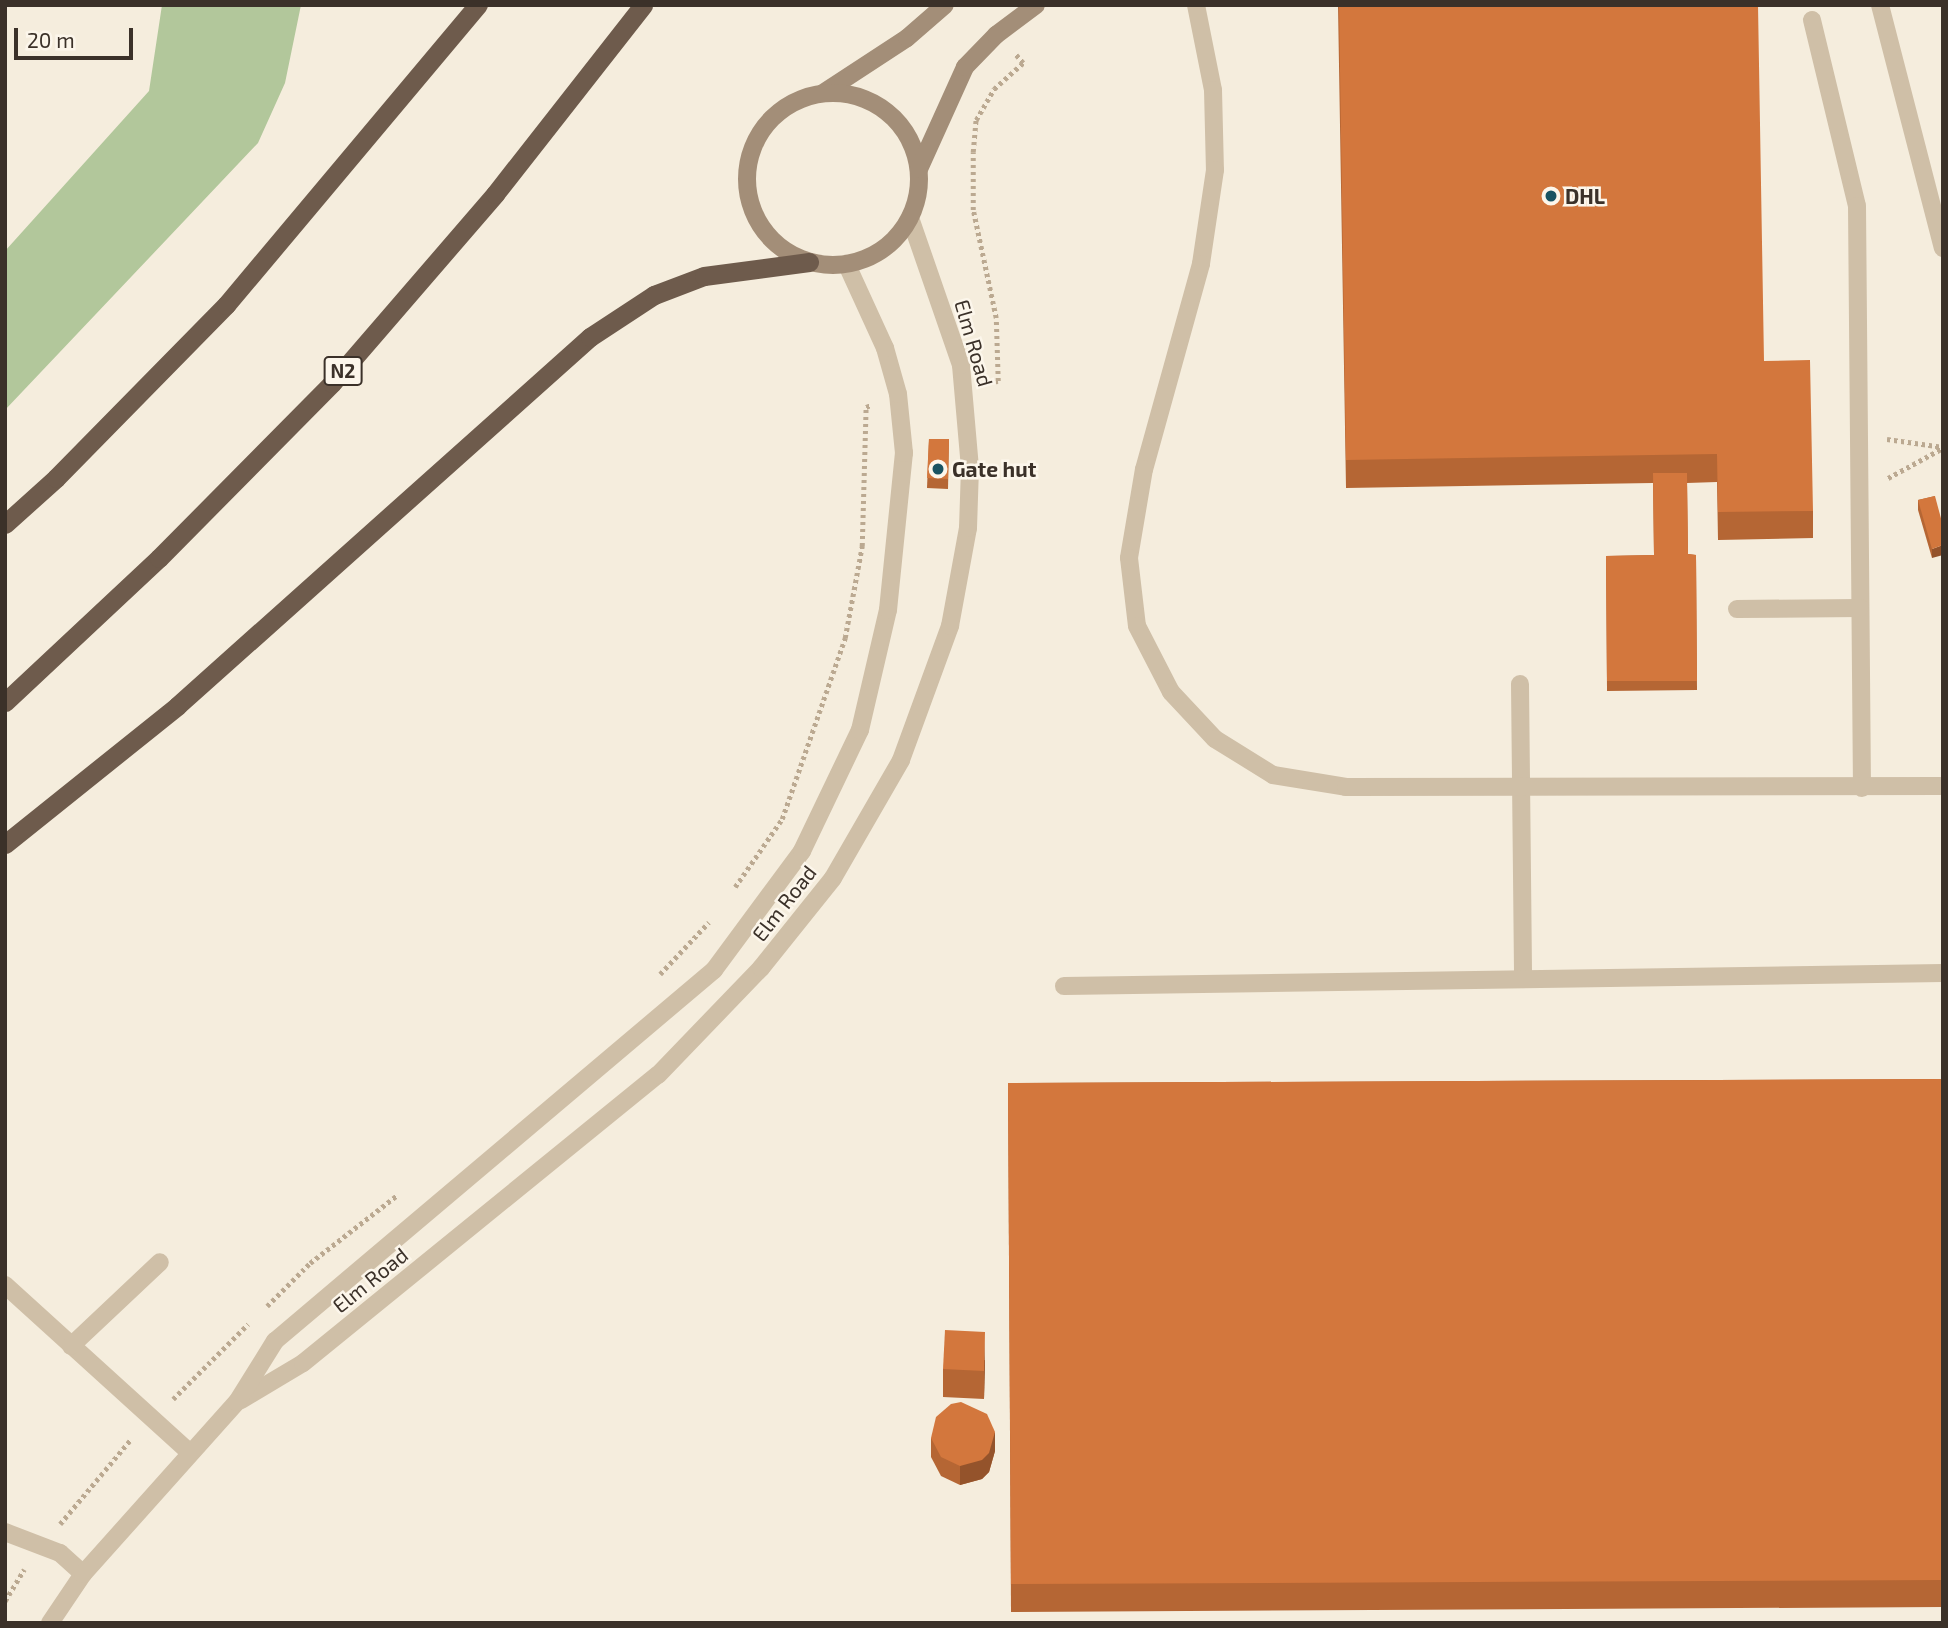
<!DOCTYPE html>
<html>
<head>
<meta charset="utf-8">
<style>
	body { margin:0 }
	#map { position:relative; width:1948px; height:1628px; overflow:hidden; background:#f5eddd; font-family:"Exo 2",sans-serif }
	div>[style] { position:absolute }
	.green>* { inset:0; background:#b2c79b }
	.path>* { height:4.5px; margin-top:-2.25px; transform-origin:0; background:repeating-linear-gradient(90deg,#bba991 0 3.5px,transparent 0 7px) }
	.service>* { height:18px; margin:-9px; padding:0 9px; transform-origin:9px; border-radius:9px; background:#cfbfa7 }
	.minor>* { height:18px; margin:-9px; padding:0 9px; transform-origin:9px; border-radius:9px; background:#cfbfa7 }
	.secondary>* { height:18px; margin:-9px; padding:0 9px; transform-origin:9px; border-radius:9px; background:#a38e78 }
	.secondary>.ring { margin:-9px; padding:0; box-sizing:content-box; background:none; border:18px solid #a38e78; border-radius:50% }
	.trunk>* { height:19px; margin:-9.5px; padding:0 9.5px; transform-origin:9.5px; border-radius:9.5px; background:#6e5b4c }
	.wall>* { inset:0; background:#b56634 }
	.shaded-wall>* { inset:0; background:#94532b }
	.building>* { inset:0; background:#d3773d }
	.dots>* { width:19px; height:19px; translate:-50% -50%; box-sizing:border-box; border:4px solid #fcf6eb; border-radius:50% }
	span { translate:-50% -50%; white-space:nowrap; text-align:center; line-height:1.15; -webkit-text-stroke:5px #fcf6eb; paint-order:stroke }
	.shield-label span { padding:2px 5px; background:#fcf6eb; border:2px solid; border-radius:5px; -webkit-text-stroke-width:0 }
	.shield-label { font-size:19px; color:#3b3129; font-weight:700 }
	.poi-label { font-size:21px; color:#3b3129; font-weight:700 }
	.left { translate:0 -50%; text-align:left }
	.street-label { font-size:21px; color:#3b3129 }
	.frame { position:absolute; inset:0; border:7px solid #3b3129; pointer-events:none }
	.scale { position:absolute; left:14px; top:28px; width:119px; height:32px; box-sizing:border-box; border:4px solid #3b3129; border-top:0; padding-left:9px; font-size:21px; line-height:24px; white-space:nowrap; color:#3b3129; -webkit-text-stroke:5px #fcf6eb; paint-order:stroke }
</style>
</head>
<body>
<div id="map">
	<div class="green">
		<i style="clip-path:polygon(162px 5px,301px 5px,285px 83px,258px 143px,5px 410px,5px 251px,149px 91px)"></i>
	</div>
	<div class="path">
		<i style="left:989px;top:382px;width:9px;rotate:-6deg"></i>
		<i style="left:998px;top:381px;width:63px;rotate:-91.8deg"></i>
		<i style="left:996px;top:318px;width:110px;rotate:-102deg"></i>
		<i style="left:973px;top:210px;width:58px;rotate:-90deg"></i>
		<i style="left:973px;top:152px;width:32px;rotate:-85deg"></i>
		<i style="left:976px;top:120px;width:36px;rotate:-60deg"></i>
		<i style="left:994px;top:89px;width:39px;rotate:-42deg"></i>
		<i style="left:1023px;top:63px;width:11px;rotate:-131deg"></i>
		<i style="left:1887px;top:439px;width:57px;rotate:8.1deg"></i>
		<i style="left:1888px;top:478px;width:63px;rotate:-28.6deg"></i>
		<i style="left:735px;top:887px;width:83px;rotate:-55.3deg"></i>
		<i style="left:782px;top:819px;width:192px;rotate:-70.8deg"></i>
		<i style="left:845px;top:638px;width:94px;rotate:-79.5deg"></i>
		<i style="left:862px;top:546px;width:139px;rotate:-88.4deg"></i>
		<i style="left:866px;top:407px;width:5px;rotate:-22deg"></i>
		<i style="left:660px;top:974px;width:71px;rotate:-46.7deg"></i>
		<i style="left:267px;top:1306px;width:61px;rotate:-45deg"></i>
		<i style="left:310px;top:1263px;width:109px;rotate:-37.9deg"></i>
		<i style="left:173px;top:1399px;width:106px;rotate:-45deg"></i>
		<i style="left:60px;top:1524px;width:111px;rotate:-50.1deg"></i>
		<i style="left:5px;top:1601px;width:37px;rotate:-59deg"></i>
	</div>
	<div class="service">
		<i style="left:1880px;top:5px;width:251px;rotate:75.5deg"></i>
		<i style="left:1812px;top:20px;width:191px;rotate:76.4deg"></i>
		<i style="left:1857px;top:206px;width:582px;rotate:89.51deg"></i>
		<i style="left:1737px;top:609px;width:123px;rotate:-0.5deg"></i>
		<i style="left:1520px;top:684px;width:295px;rotate:89.4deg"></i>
		<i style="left:1064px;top:986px;width:879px;rotate:-0.85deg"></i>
		<i style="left:5px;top:1285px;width:248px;rotate:42.2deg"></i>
		<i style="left:71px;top:1346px;width:122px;rotate:-43.3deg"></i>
		<i style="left:5px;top:1532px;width:59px;rotate:20.9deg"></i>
		<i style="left:60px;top:1553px;width:31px;rotate:42deg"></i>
	</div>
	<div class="minor">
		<i style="left:1196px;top:5px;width:87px;rotate:78.7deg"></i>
		<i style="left:1213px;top:90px;width:80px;rotate:88.6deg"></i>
		<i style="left:1215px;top:170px;width:95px;rotate:98.5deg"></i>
		<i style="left:1201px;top:264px;width:213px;rotate:105.5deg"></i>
		<i style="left:1144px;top:469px;width:90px;rotate:99.6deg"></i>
		<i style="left:1129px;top:558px;width:68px;rotate:83.3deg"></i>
		<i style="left:1137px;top:626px;width:74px;rotate:62.7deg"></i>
		<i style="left:1171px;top:692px;width:64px;rotate:46.9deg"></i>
		<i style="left:1215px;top:739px;width:68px;rotate:31.8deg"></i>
		<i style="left:1273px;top:775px;width:74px;rotate:9.3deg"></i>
		<i style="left:1346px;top:787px;width:597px;rotate:-0.1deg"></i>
		<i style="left:241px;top:1400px;width:72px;rotate:-30.8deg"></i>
		<i style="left:303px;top:1363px;width:457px;rotate:-39.1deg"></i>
		<i style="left:658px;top:1075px;width:149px;rotate:-46.1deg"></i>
		<i style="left:761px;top:968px;width:115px;rotate:-51.3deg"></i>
		<i style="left:833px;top:878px;width:136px;rotate:-60deg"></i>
		<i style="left:901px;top:760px;width:143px;rotate:-69.9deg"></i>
		<i style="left:950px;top:626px;width:100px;rotate:-79.6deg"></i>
		<i style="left:968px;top:528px;width:60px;rotate:-88.1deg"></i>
		<i style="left:970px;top:468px;width:103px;rotate:-95deg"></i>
		<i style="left:961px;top:365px;width:156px;rotate:-109.1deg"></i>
		<i style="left:50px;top:1623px;width:59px;rotate:-56deg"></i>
		<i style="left:83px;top:1574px;width:231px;rotate:-48.2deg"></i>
		<i style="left:237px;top:1402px;width:72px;rotate:-58.1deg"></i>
		<i style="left:275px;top:1341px;width:575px;rotate:-40.2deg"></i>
		<i style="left:714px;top:970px;width:148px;rotate:-53.5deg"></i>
		<i style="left:802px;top:851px;width:134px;rotate:-64.4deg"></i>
		<i style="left:860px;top:730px;width:123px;rotate:-76.9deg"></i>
		<i style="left:888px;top:610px;width:158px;rotate:-84.2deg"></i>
		<i style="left:904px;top:453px;width:59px;rotate:-95.8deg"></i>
		<i style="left:898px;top:394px;width:48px;rotate:-105.8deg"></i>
		<i style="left:885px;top:348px;width:91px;rotate:-114.6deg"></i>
	</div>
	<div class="secondary">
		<i style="left:823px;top:93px;width:100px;rotate:-33.2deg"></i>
		<i style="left:907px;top:38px;width:50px;rotate:-41deg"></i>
		<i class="ring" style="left:747px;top:93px;width:154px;height:154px"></i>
		<i style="left:919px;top:169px;width:112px;rotate:-65.7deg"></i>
		<i style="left:965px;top:67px;width:45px;rotate:-45.9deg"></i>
		<i style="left:996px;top:35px;width:50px;rotate:-36.9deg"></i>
	</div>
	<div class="trunk">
		<i style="left:5px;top:524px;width:69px;rotate:-42deg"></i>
		<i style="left:56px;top:478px;width:243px;rotate:-45.5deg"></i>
		<i style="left:226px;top:305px;width:392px;rotate:-50deg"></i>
		<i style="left:5px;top:702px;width:211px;rotate:-43.1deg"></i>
		<i style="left:159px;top:558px;width:246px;rotate:-45.3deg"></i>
		<i style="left:332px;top:383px;width:250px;rotate:-49.2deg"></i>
		<i style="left:495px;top:194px;width:240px;rotate:-51.9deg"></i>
		<i style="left:5px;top:844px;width:221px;rotate:-38.7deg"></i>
		<i style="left:177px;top:706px;width:554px;rotate:-41.78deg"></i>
		<i style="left:590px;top:337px;width:77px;rotate:-33.3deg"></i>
		<i style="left:654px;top:295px;width:53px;rotate:-20.8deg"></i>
		<i style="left:704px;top:276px;width:106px;rotate:-7.6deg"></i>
	</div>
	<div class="wall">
		<i style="clip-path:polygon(1338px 5px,1813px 511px,1813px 538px,1718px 540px,1717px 482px,1687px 483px,1688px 554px,1696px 555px,1697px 690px,1607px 691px,1606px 556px,1654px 555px,1653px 483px,1346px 488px)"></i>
		<i style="clip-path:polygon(929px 439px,949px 439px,948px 489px,927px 488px)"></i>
		<i style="clip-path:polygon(1935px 496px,1932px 558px,1918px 510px,1918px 500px)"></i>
		<i style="clip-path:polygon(1943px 1079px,1943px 1607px,1011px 1612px,1008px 1083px)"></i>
		<i style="clip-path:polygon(985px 1360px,984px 1399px,943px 1397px,943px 1369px)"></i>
		<i style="clip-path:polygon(931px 1438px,995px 1451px,989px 1472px,982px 1479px,960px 1485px,941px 1476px,931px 1457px)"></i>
	</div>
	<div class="shaded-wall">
		<i style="clip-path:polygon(1943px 545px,1943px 555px,1932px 558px,1932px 549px)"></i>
		<i style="clip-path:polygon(985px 1332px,985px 1360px,984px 1399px,984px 1371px)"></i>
		<i style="clip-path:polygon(995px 1432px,995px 1451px,989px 1472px,982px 1479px,960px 1485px,960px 1466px)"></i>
	</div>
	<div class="building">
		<i style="clip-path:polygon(1339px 5px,1758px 5px,1764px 361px,1810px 360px,1813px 511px,1718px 512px,1717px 454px,1346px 460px)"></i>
		<i style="clip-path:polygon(929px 439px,949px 439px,948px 479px,927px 478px)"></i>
		<i style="clip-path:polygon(1653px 473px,1687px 473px,1688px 554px,1696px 555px,1697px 681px,1607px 681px,1606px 556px,1654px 555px)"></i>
		<i style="clip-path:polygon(1935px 496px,1943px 526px,1943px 545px,1932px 549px,1918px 500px)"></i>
		<i style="clip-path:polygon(1943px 1079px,1943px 1580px,1011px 1584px,1008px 1083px)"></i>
		<i style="clip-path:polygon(945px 1330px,985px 1332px,984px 1371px,943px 1369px)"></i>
		<i style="clip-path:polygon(961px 1402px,987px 1414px,995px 1432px,989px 1453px,982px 1460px,960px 1466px,941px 1457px,931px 1438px,936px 1417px,951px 1404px)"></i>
	</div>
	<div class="dots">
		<i style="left:1551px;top:196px;background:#195362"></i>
		<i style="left:938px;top:469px;background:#195362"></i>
	</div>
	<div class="shield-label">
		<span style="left:343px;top:371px">N2</span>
	</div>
	<div class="poi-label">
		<span class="left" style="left:1565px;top:196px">DHL</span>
		<span class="left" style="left:952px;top:469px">Gate hut</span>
	</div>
	<div class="street-label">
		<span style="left:974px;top:343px;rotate:74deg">Elm Road</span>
		<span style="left:784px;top:903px;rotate:-52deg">Elm Road</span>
		<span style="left:370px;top:1280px;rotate:-39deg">Elm Road</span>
	</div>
	<div class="frame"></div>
	<div class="scale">20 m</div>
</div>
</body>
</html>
